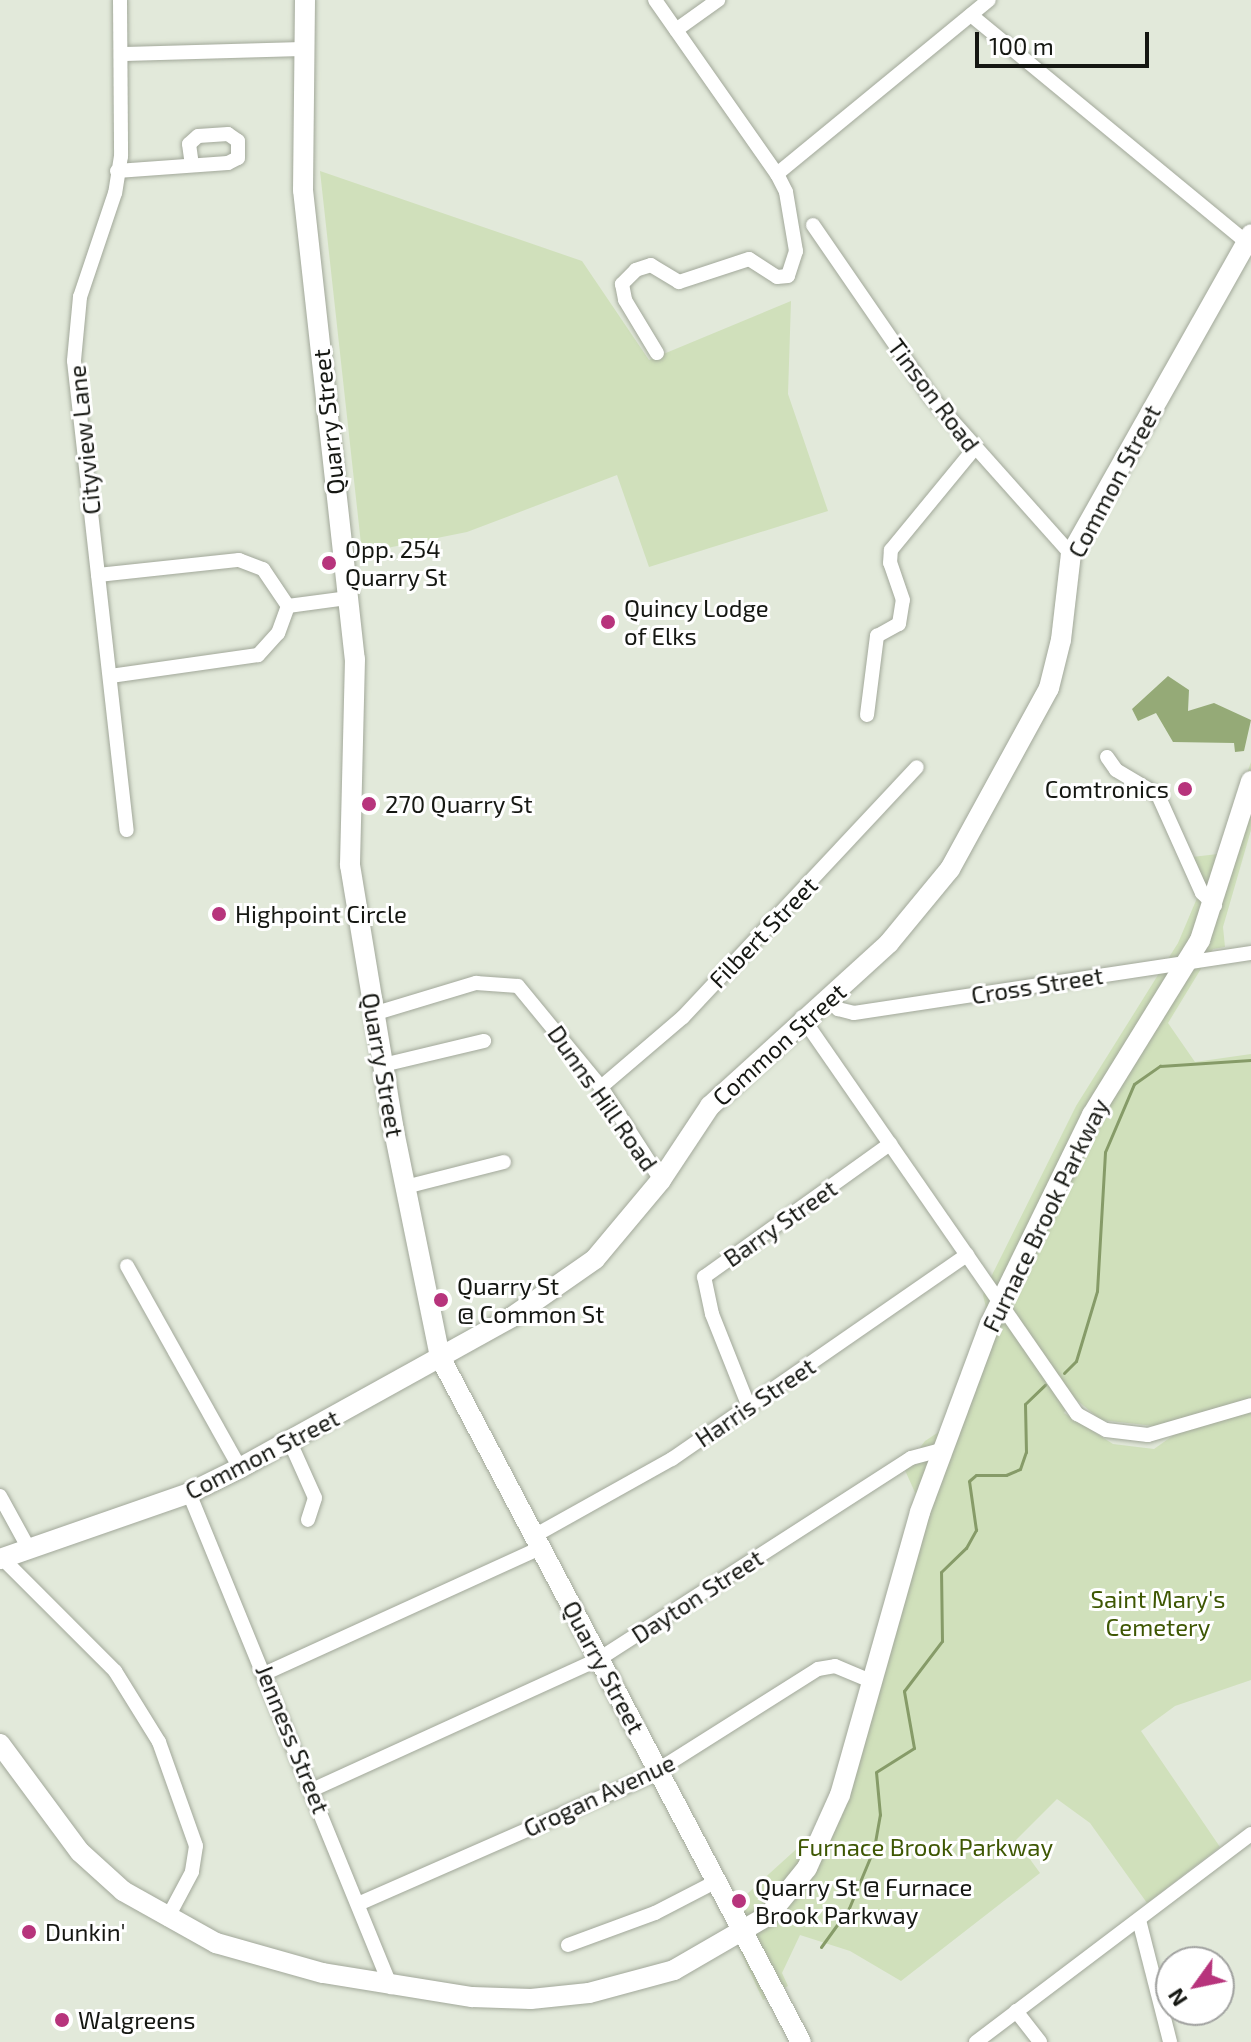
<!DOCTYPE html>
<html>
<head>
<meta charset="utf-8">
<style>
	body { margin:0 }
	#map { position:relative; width:1251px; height:2042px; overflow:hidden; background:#e2e9da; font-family:"Exo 2",sans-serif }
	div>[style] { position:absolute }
	.green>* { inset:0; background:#d0e0bb }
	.forest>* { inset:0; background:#95aa77 }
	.stream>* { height:3px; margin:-1.5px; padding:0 1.5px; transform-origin:1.5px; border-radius:1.5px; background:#869b68 }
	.roads { filter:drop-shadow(0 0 2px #a2a89a) drop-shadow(0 0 2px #a2a89a) }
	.street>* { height:14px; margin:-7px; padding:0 7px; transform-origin:7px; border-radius:7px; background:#fff }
	.secondary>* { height:20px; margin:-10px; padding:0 10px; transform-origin:10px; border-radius:10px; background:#fff }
	.dots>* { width:22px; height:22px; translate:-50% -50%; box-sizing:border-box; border:4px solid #fff; border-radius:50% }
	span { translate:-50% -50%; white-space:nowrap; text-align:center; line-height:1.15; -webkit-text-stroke:6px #fff; paint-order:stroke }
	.street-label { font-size:24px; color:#151712 }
	.poi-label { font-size:24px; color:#151712 }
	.left { translate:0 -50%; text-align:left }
	.right { translate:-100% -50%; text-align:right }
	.park-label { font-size:24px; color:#3e5703 }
	.north { position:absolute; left:1155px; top:1946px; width:80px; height:80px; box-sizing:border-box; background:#fff; border:2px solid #a1a2a0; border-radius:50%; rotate:237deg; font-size:22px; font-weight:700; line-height:32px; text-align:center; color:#151712 }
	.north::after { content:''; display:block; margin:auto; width:28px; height:36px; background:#b7347c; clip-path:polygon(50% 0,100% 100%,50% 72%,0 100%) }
	.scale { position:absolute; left:975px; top:32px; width:174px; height:36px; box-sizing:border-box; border:4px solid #151712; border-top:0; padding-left:10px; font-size:24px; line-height:28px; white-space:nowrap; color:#151712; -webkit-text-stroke:6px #fff; paint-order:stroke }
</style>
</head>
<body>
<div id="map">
	<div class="green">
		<i style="clip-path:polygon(320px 171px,582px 261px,649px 360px,791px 301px,788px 394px,828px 511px,649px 567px,617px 475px,467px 532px,362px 553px)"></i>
		<i style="clip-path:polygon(1251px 762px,1251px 830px,1223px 927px,1225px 947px,1213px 949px,1168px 1023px,1195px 1062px,1251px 1054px,1251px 1398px,1154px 1426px,1101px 1420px,1073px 1397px,1064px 1413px,1113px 1444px,1154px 1449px,1178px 1432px,1251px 1411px,1251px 1680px,1175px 1706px,1141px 1731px,1220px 1847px,1147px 1903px,1090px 1823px,1057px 1799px,1016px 1840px,1040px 1873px,901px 1981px,850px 1951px,800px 1935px,782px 1973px,788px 1986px,763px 2000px,720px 1907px,747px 1894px,813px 1834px,836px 1826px,926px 1517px,904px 1468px,925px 1441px,945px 1428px,988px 1316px,983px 1295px,993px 1273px,1076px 1106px,1178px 943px,1200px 891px,1192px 857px,1218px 854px)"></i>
	</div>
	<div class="forest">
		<i style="clip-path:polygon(1168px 676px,1189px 690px,1188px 711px,1214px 703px,1251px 720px,1244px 751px,1235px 752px,1234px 743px,1173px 742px,1156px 713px,1138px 721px,1132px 709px)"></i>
	</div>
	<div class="stream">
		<i style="left:1064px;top:1373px;width:17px;rotate:-45deg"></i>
		<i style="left:1076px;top:1361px;width:73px;rotate:-73.3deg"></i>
		<i style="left:1097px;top:1291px;width:139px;rotate:-86.7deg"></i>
		<i style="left:1105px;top:1152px;width:74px;rotate:-66.9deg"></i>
		<i style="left:1134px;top:1084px;width:32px;rotate:-35deg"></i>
		<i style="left:1160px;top:1066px;width:91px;rotate:-3.8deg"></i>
		<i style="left:821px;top:1947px;width:48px;rotate:-54.3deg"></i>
		<i style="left:849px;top:1908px;width:65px;rotate:-67.4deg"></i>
		<i style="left:874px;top:1848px;width:34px;rotate:-80deg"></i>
		<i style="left:880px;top:1815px;width:43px;rotate:-95.3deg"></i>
		<i style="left:876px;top:1772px;width:45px;rotate:-32.3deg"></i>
		<i style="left:914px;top:1748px;width:58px;rotate:-100deg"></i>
		<i style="left:904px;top:1691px;width:63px;rotate:-52.8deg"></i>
		<i style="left:942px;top:1641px;width:69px;rotate:-90.8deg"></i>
		<i style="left:941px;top:1572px;width:35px;rotate:-44deg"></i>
		<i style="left:966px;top:1548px;width:21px;rotate:-61deg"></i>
		<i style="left:976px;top:1530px;width:49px;rotate:-98.1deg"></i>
		<i style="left:969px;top:1481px;width:9px;rotate:-41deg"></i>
		<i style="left:976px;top:1475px;width:30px"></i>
		<i style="left:1006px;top:1475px;width:15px;rotate:-23deg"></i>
		<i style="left:1020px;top:1469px;width:18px;rotate:-71deg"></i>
		<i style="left:1026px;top:1452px;width:48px;rotate:-91.2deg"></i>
		<i style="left:1025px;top:1404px;width:28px;rotate:-44deg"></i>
	</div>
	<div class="roads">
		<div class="street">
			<i style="left:120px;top:0;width:156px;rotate:89.6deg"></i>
			<i style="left:121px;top:156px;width:37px;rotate:99deg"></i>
			<i style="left:115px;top:193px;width:110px;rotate:108.6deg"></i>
			<i style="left:80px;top:297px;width:64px;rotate:95.4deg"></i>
			<i style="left:74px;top:361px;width:472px;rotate:83.6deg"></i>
			<i style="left:655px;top:0;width:213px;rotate:55deg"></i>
			<i style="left:777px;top:174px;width:20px;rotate:63deg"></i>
			<i style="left:786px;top:192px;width:60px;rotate:80.4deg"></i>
			<i style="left:796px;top:251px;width:26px;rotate:108deg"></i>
			<i style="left:788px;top:276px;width:11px;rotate:175deg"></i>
			<i style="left:777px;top:277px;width:33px;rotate:-147deg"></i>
			<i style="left:749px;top:259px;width:74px;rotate:161.8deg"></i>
			<i style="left:679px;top:282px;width:33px;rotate:-149deg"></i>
			<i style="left:651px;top:265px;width:16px;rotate:162deg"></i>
			<i style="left:636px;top:270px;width:20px;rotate:135deg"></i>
			<i style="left:622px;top:284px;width:16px;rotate:79deg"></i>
			<i style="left:625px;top:300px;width:62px;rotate:58.9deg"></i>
			<i style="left:971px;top:15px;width:357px;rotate:39.5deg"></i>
			<i style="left:676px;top:30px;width:52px;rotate:-35.5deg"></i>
			<i style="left:123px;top:54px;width:181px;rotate:-1.6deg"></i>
			<i style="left:117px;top:171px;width:111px;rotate:-4.1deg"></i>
			<i style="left:228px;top:163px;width:11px;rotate:-27deg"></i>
			<i style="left:238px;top:158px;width:17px;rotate:-90deg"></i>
			<i style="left:238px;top:141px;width:12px;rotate:-145deg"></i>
			<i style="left:228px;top:134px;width:30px;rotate:176deg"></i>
			<i style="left:198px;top:136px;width:12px;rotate:138deg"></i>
			<i style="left:189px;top:144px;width:21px;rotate:82deg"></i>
			<i style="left:777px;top:174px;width:274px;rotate:-39.4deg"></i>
			<i style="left:813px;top:225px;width:209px;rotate:55.5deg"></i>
			<i style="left:931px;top:397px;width:210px;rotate:48.3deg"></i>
			<i style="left:98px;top:575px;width:142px;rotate:-6.1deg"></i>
			<i style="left:239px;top:560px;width:26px;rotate:21deg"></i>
			<i style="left:263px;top:569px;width:45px;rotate:56deg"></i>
			<i style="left:288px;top:606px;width:29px;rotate:110deg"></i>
			<i style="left:278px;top:633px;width:30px;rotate:132deg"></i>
			<i style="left:258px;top:655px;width:149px;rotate:171.9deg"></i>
			<i style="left:288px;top:606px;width:61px;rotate:-7.6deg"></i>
			<i style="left:867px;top:715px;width:80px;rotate:-82.8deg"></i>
			<i style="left:877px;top:636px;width:25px;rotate:-29deg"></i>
			<i style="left:899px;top:624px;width:24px;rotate:-81deg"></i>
			<i style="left:903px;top:600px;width:39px;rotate:-109deg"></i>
			<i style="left:890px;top:563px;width:13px;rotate:-86deg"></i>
			<i style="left:891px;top:550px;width:131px;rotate:-50.6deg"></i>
			<i style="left:1107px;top:757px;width:16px;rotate:55deg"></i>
			<i style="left:1116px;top:770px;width:49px;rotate:30.8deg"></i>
			<i style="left:1158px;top:795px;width:107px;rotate:65.8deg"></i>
			<i style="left:1202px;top:893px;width:18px;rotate:43deg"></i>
			<i style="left:828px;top:997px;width:16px;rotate:50deg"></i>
			<i style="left:838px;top:1009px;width:16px;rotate:14deg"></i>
			<i style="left:854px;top:1013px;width:402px;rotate:-8.6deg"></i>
			<i style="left:373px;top:1014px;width:108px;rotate:-16.8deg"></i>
			<i style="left:476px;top:983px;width:42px;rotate:4.1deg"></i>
			<i style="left:518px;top:986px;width:131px;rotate:50.6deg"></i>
			<i style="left:601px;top:1087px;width:111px;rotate:57.2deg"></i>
			<i style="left:802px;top:1017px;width:483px;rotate:55.3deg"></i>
			<i style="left:1077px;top:1414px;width:33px;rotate:29deg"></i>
			<i style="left:1106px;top:1430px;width:42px;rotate:6.8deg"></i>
			<i style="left:1148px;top:1435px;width:107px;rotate:-16.2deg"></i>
			<i style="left:383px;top:1065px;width:104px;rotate:-13.4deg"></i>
			<i style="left:601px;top:1087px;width:108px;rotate:-40.5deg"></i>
			<i style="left:683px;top:1017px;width:342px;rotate:-46.9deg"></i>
			<i style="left:405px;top:1187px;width:102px;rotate:-14.2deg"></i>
			<i style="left:127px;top:1266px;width:231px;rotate:60.8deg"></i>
			<i style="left:749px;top:1407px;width:100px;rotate:-111.7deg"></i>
			<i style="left:712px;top:1314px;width:38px;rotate:-102deg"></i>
			<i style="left:704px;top:1277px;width:229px;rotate:-35.6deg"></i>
			<i style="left:290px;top:1442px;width:61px;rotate:65.9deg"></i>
			<i style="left:315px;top:1498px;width:23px;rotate:108deg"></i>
			<i style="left:189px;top:1493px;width:534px;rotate:67.76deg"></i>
			<i style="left:0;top:1496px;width:60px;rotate:61.3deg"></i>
			<i style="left:534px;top:1536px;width:158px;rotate:-29.2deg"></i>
			<i style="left:672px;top:1459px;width:359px;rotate:-34.7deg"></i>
			<i style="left:2px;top:1558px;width:160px;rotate:45deg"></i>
			<i style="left:115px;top:1671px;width:84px;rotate:58.2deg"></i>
			<i style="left:159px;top:1742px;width:110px;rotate:70.4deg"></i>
			<i style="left:196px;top:1846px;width:26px;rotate:99deg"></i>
			<i style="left:192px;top:1872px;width:53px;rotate:118deg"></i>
			<i style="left:266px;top:1673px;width:301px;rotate:-24.5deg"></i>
			<i style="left:314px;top:1789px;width:313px;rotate:-24.5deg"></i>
			<i style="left:599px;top:1659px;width:371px;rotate:-32.8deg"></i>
			<i style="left:911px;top:1458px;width:30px;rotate:-15deg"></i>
			<i style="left:358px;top:1904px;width:316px;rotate:-23.7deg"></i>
			<i style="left:647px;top:1777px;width:202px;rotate:-32.3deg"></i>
			<i style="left:818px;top:1669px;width:17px;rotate:-10deg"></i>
			<i style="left:835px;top:1666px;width:41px;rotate:22.8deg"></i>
			<i style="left:1139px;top:1920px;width:126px;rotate:75.7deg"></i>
			<i style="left:568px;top:1945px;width:93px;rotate:-20.2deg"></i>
			<i style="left:655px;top:1913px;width:70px;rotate:-27.3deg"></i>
			<i style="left:1016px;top:2011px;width:39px;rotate:52deg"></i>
			<i style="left:976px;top:2042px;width:345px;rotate:-37.1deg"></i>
		</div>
		<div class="secondary">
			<i style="left:305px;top:0;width:190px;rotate:90.6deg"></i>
			<i style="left:303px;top:190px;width:472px;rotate:83.7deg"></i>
			<i style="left:355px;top:659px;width:206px;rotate:91.4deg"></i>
			<i style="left:350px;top:865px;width:265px;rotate:80.6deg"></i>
			<i style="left:393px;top:1126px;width:236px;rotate:78.5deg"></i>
			<i style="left:440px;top:1357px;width:774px;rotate:62.21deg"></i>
			<i style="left:0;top:1559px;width:200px;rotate:-19.2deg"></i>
			<i style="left:189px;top:1493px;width:57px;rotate:-26.1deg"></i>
			<i style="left:240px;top:1468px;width:311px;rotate:-29deg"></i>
			<i style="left:512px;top:1317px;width:101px;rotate:-34.9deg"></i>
			<i style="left:595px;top:1259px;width:103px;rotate:-50.1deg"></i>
			<i style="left:661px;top:1180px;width:89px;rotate:-56.5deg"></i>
			<i style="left:710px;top:1106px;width:242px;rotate:-42.3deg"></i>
			<i style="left:889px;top:943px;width:96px;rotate:-50.5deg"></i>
			<i style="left:950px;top:869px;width:206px;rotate:-61.3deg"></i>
			<i style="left:1049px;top:688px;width:49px;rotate:-76deg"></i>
			<i style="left:1061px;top:640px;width:87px;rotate:-83.4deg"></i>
			<i style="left:1071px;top:554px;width:367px;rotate:-60.6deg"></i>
			<i style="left:0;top:1744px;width:134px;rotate:53.5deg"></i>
			<i style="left:80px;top:1852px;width:58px;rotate:42.2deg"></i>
			<i style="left:123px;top:1891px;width:107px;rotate:29.2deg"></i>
			<i style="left:216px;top:1943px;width:111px;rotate:15.7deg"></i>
			<i style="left:323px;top:1973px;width:151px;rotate:9.2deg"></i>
			<i style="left:472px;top:1997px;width:59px;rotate:1.9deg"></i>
			<i style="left:531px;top:1999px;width:58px;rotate:-5.9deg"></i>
			<i style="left:589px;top:1993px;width:88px;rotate:-15.1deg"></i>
			<i style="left:674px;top:1970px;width:110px;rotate:-30.1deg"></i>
			<i style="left:769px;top:1915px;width:60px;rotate:-51deg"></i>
			<i style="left:807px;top:1868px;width:80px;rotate:-65.7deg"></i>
			<i style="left:840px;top:1795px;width:294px;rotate:-74.2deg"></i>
			<i style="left:920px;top:1512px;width:201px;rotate:-69.6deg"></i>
			<i style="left:990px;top:1324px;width:233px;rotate:-64deg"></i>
			<i style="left:1092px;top:1115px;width:206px;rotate:-58.3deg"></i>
			<i style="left:1200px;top:940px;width:167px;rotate:-72.2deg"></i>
		</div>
	</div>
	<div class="dots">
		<i style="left:329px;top:563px;background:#b7347c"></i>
		<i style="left:608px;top:622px;background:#b7347c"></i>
		<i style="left:1185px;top:789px;background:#b7347c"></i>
		<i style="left:369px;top:804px;background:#b7347c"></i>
		<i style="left:219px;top:914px;background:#b7347c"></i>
		<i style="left:441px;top:1300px;background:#b7347c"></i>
		<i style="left:739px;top:1901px;background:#b7347c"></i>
		<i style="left:29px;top:1932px;background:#b7347c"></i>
		<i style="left:62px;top:2020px;background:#b7347c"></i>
	</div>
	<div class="street-label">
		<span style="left:934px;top:395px;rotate:53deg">Tinson Road</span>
		<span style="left:328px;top:422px;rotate:-96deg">Quarry Street</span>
		<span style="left:84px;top:440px;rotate:-96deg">Cityview Lane</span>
		<span style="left:1114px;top:481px;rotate:-62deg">Common Street</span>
		<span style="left:763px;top:932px;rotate:-46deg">Filbert Street</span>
		<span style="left:1037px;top:985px;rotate:-9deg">Cross Street</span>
		<span style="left:779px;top:1044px;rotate:-42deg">Common Street</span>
		<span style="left:383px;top:1065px;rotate:80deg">Quarry Street</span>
		<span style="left:603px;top:1098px;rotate:55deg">Dunns Hill Road</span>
		<span style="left:1045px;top:1215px;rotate:-64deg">Furnace Brook Parkway</span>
		<span style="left:780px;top:1223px;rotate:-35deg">Barry Street</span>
		<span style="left:755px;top:1402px;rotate:-34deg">Harris Street</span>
		<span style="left:262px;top:1454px;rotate:-27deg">Common Street</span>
		<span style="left:697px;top:1596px;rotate:-33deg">Dayton Street</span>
		<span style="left:604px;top:1667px;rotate:62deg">Quarry Street</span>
		<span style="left:293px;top:1739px;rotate:68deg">Jenness Street</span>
		<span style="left:599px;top:1795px;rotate:-25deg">Grogan Avenue</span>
	</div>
	<div class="poi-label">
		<span class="left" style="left:345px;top:563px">Opp. 254<br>Quarry St</span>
		<span class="left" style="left:624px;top:622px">Quincy Lodge<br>of Elks</span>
		<span class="right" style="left:1169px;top:789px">Comtronics</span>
		<span class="left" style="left:385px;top:804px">270 Quarry St</span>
		<span class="left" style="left:235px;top:914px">Highpoint Circle</span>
		<span class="left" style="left:457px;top:1300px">Quarry St<br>@ Common St</span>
		<span class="left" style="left:755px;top:1901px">Quarry St @ Furnace<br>Brook Parkway</span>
		<span class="left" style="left:45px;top:1932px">Dunkin'</span>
		<span class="left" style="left:78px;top:2020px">Walgreens</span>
	</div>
	<div class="park-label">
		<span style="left:1158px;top:1613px">Saint Mary's<br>Cemetery</span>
		<span style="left:925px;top:1847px">Furnace Brook Parkway</span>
	</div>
	<div class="north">N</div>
	<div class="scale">100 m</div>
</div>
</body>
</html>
